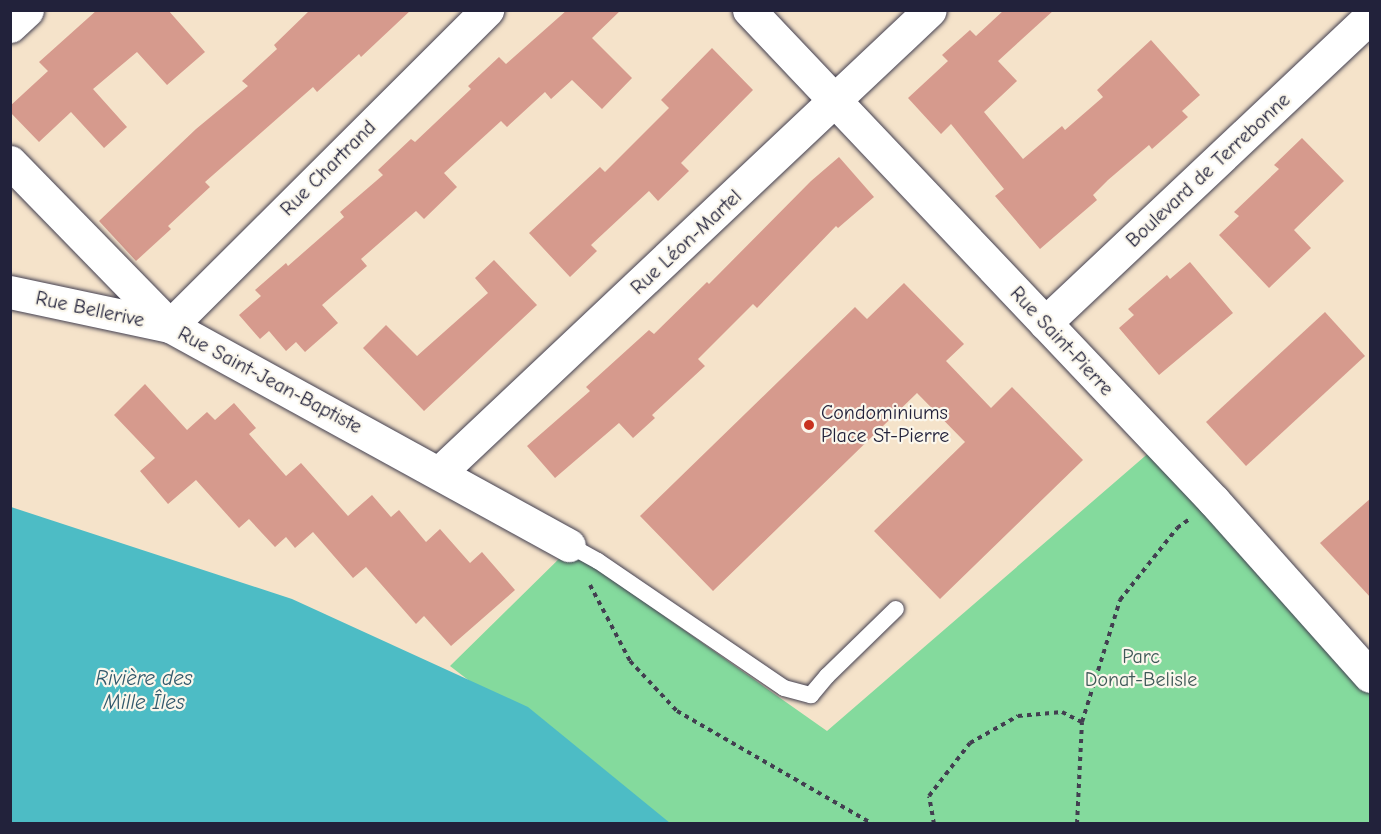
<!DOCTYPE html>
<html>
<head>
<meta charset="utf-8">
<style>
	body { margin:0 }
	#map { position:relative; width:1381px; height:834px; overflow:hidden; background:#f5e3ca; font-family:"Comic Neue",sans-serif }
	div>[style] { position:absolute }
	.green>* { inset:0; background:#84da9d }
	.water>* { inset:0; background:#4dbcc5 }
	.building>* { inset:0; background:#d69a8d }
	.path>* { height:4px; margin-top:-2px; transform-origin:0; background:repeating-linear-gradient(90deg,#423f50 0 4.5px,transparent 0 9px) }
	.roads { filter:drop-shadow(0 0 2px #423f50) drop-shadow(0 0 2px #423f50) }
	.lane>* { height:16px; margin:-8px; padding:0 8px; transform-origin:8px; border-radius:8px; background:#fff }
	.street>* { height:33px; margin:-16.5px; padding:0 16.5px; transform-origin:16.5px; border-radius:16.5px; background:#fff }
	.dots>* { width:16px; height:16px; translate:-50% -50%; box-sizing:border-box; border:3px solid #fbf7ec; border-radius:50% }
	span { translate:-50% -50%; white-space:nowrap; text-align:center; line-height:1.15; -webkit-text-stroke:4.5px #fbf7ec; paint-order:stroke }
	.street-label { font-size:20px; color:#22223b }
	.poi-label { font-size:20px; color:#22223b }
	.left { translate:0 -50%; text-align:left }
	.park-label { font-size:20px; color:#3f5958 }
	.water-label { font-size:21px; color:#31586b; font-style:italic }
	.frame { position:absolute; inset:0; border:12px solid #22223b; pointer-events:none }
</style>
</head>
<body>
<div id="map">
	<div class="green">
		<i style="clip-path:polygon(1159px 444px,1370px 693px,1370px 823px,655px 823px,450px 666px,569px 549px,827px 731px)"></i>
	</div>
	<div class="water">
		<i style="clip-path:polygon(11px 507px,292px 599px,528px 707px,670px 823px,11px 823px)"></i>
	</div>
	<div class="building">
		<i style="clip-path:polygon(97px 10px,168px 10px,205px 52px,167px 85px,137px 52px,93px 89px,127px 127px,104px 148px,71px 112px,39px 142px,10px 112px,10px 106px,48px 71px,39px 62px)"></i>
		<i style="clip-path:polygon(310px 10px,411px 10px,361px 57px,359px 54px,317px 92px,313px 87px,205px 182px,210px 187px,168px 226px,171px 229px,136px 261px,99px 221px,196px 129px,248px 86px,242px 81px,277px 49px,274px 45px)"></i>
		<i style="clip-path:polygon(567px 10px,621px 10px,592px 38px,632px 78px,602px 109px,572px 80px,551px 99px,545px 92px,507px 127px,501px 121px,444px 173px,457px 187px,424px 219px,416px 211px,361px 259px,367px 266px,322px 305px,338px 323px,305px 352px,296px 342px,286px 351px,269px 331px,260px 339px,239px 315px,261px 296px,255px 290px,286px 263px,288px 266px,344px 217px,340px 212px,383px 175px,378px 170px,411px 139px,415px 142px,471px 89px,468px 86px,499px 57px,506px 64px)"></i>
		<i style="clip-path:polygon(1004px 10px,1054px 10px,998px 61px,1017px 81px,984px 112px,1023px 159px,1062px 126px,1065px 130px,1103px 97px,1097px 90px,1151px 40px,1200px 95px,1182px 111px,1188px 117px,1152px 149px,1149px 145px,1108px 180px,1093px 195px,1097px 200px,1040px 249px,995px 196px,1004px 189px,951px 124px,941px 134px,908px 98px,948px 61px,942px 55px,970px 30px,976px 36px)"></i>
		<i style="clip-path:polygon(712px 48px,753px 90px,681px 163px,689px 171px,658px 201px,649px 191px,591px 245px,597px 251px,570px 277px,529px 233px,600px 167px,605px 172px,669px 108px,661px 100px)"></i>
		<i style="clip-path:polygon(1302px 138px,1344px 181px,1294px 230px,1311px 248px,1269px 288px,1219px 235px,1239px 216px,1234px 212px,1279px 169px,1274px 165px)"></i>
		<i style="clip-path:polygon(839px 157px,874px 197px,838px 228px,836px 226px,757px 308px,753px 304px,698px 359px,705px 366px,652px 415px,655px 418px,633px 438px,619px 423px,555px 478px,527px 446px,590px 391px,586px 387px,649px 330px,654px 334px,707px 282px,709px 284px,811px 181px)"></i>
		<i style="clip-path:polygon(494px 260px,537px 305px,424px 411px,363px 348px,386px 325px,417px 356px,488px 293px,475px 278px)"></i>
		<i style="clip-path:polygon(1190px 262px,1233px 313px,1159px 375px,1119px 328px,1134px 315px,1128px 309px,1167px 275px,1170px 279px)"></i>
		<i style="clip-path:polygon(904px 283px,964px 344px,946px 361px,991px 408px,1012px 387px,1083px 460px,940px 599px,874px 531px,965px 442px,917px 393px,713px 591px,640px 516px,855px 307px,867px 319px)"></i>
		<i style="clip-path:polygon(1325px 312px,1365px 356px,1246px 466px,1206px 422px)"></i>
		<i style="clip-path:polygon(145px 384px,187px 430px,207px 412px,215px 420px,234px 403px,256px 428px,249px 434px,286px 476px,301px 463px,348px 516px,372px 495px,391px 517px,399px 510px,426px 542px,440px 529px,470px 563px,482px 552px,515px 590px,451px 646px,424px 616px,416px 624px,366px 567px,353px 578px,313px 532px,295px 548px,286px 537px,275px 547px,249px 519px,239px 528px,196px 480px,168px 504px,140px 471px,155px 458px,114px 415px)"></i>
		<i style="clip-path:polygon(1371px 498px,1371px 598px,1320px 543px)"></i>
	</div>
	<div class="path">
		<i style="left:590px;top:585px;width:86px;rotate:62.2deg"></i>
		<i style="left:630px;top:661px;width:69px;rotate:46.8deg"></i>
		<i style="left:677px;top:711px;width:226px;rotate:30deg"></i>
		<i style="left:934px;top:824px;width:28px;rotate:-100deg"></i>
		<i style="left:929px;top:796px;width:67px;rotate:-52.3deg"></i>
		<i style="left:970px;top:743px;width:55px;rotate:-29.4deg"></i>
		<i style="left:1018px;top:716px;width:44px;rotate:-5.2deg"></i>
		<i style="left:1062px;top:712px;width:22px;rotate:27deg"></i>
		<i style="left:1077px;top:824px;width:102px;rotate:-87.2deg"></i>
		<i style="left:1082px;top:722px;width:128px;rotate:-72.7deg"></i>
		<i style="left:1120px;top:600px;width:92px;rotate:-51.6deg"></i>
		<i style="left:1177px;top:528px;width:14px;rotate:-36deg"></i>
	</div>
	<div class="roads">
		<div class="lane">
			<i style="left:569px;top:545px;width:33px;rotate:29deg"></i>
			<i style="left:598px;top:561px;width:225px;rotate:34.3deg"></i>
			<i style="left:784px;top:688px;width:28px;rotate:15deg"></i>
			<i style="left:811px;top:695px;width:25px;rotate:-50deg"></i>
			<i style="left:827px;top:676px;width:96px;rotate:-44.2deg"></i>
		</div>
		<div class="street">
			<i style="left:749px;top:10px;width:676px;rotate:46.56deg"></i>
			<i style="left:1214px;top:501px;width:234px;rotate:48.3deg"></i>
			<i style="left:10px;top:26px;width:23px;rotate:-43deg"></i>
			<i style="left:10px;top:162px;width:229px;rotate:45.7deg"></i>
			<i style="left:170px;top:326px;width:455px;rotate:28.8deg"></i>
			<i style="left:10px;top:292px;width:164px;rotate:12deg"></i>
			<i style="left:1045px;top:323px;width:446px;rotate:-43.3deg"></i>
			<i style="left:170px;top:326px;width:448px;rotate:-44.9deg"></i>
			<i style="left:440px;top:472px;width:673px;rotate:-43.32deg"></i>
		</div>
	</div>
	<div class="dots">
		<i style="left:809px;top:425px;background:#c8321e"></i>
	</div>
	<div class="street-label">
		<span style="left:328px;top:168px;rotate:-45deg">Rue Chartrand</span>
		<span style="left:1208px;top:170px;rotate:-43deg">Boulevard de Terrebonne</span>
		<span style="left:686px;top:242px;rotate:-43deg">Rue Léon-Martel</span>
		<span style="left:90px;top:309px;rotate:12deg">Rue Bellerive</span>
		<span style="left:1062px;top:341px;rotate:47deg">Rue Saint-Pierre</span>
		<span style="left:270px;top:380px;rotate:28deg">Rue Saint-Jean-Baptiste</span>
	</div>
	<div class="poi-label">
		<span class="left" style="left:821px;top:424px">Condominiums<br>Place St-Pierre</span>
	</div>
	<div class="park-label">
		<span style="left:1141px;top:668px">Parc<br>Donat-Belisle</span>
	</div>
	<div class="water-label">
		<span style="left:144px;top:690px">Rivière des<br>Mille Îles</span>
	</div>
	<div class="frame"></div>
</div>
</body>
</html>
